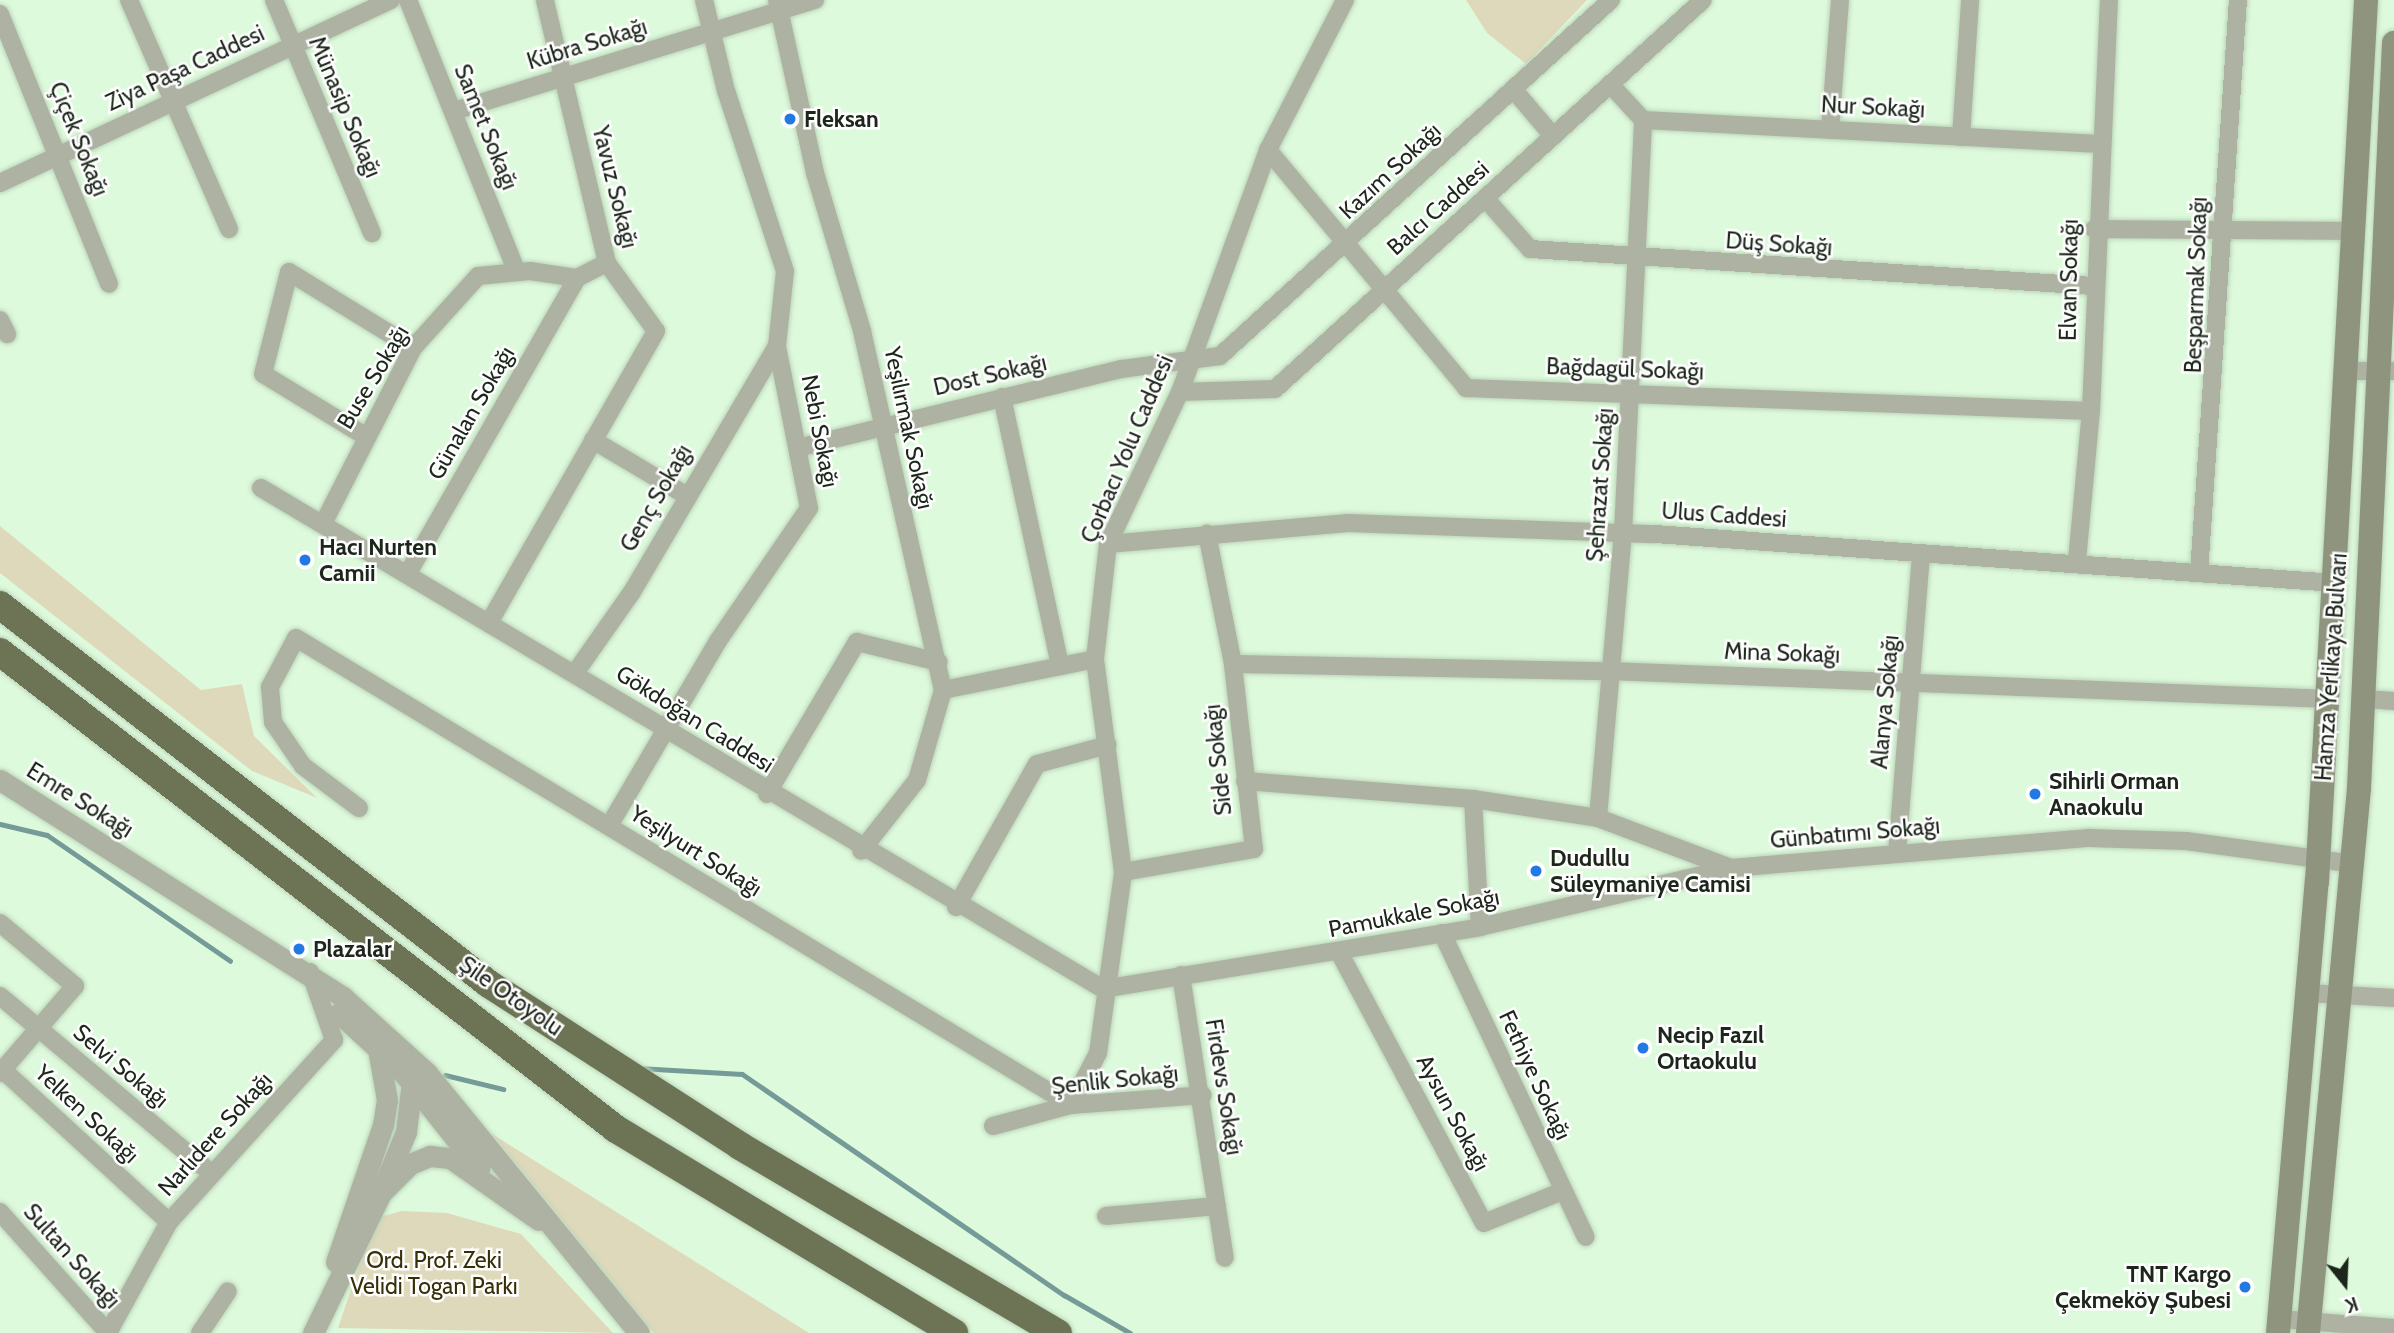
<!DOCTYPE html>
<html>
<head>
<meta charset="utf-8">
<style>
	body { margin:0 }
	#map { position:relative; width:2394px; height:1333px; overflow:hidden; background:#defadc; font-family:Cabin,sans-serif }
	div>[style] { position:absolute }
	.green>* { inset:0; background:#dfd9bb }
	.stream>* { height:5px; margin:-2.5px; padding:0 2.5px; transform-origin:2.5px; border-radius:2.5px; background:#749b97 }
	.roads { filter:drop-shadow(0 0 2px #bbd4b9) drop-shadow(0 0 2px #bbd4b9) }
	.minor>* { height:18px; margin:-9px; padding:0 9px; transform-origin:9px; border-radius:9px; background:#aeb2a3 }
	.tertiary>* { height:21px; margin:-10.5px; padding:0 10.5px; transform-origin:10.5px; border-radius:10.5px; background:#aeb2a3 }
	.secondary>* { height:24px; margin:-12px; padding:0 12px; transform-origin:12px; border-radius:12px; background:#8e947d }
	.trunk>* { height:28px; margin:-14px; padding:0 14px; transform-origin:14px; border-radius:14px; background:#6d7456 }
	.dots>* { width:19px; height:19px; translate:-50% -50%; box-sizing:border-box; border:4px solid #fefefe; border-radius:50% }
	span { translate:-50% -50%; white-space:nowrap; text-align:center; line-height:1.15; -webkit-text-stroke:5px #fefefe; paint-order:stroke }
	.street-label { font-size:23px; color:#1c261b }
	.poi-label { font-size:23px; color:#1c261b; font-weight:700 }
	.left { translate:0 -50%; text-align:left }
	.right { translate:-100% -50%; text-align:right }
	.park-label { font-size:23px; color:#372f05 }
	.north { position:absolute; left:2310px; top:1249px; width:70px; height:70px; -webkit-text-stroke:5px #fefefe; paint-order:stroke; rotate:162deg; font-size:19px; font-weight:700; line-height:28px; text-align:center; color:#1c261b }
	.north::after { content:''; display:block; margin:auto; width:24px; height:32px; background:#1c261b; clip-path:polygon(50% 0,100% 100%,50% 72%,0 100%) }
</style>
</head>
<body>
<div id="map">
	<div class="green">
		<i style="clip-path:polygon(1466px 0,1587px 0,1526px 64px,1487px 33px)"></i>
		<i style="clip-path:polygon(0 526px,201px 690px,242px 684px,254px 736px,317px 798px,252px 771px,0 573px)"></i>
		<i style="clip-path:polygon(492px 1134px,809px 1333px,654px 1333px)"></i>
		<i style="clip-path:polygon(402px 1211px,447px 1213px,521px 1234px,613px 1333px,338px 1328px,371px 1230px,383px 1216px)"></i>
	</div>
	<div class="stream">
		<i style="left:0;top:824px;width:48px;rotate:13.2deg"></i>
		<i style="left:47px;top:835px;width:222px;rotate:34.5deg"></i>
		<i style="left:638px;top:1068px;width:104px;rotate:3.3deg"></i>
		<i style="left:742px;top:1074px;width:391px;rotate:34.5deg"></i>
		<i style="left:1064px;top:1295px;width:76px;rotate:29.9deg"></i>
		<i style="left:445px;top:1075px;width:60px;rotate:13.6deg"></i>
	</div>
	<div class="roads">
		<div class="minor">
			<i style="left:129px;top:0;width:250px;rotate:66.4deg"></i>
			<i style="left:274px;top:0;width:253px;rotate:67.2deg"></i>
			<i style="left:408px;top:0;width:293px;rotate:68.2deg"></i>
			<i style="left:777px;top:0;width:177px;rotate:77.6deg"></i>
			<i style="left:815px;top:173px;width:165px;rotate:73.4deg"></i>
			<i style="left:862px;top:331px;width:368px;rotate:77.3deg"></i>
			<i style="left:943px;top:690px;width:94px;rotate:106.1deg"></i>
			<i style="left:917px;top:780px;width:90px;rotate:128.3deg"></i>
			<i style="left:0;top:14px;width:291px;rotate:68deg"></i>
			<i style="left:1513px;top:89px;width:62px;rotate:49.6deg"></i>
			<i style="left:454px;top:111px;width:378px;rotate:-17.1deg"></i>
			<i style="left:1643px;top:120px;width:458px;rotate:3deg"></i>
			<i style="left:1830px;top:130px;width:130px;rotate:-85.6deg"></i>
			<i style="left:1961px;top:137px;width:137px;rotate:-86.2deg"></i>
			<i style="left:1268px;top:150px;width:310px;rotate:50.2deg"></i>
			<i style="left:1466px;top:388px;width:625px;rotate:2.11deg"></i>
			<i style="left:0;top:183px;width:432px;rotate:-25.1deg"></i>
			<i style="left:1485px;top:198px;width:68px;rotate:48.6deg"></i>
			<i style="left:1530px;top:249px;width:564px;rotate:3.76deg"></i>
			<i style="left:2094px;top:229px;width:260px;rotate:0.4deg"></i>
			<i style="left:0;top:320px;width:16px;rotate:63deg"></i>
			<i style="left:2347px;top:371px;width:47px"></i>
			<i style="left:1180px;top:392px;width:95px;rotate:-1.8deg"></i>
			<i style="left:1275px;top:389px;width:578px;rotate:-42.27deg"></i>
			<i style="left:1002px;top:397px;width:275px;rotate:77.8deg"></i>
			<i style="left:365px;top:436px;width:119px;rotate:-148.7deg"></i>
			<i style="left:263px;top:374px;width:105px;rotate:-75.7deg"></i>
			<i style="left:289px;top:272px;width:145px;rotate:31.5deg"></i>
			<i style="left:593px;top:440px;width:106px;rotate:30.7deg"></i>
			<i style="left:801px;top:447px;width:330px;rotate:-13.7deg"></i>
			<i style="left:1122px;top:369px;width:99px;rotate:-7.6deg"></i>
			<i style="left:1220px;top:356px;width:529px;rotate:-42.32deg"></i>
			<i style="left:261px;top:488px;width:980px;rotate:30.75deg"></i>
			<i style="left:1103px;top:989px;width:382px;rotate:-9.3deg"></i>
			<i style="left:1480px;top:927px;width:258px;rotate:-13.2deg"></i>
			<i style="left:324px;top:522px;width:195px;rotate:-62.9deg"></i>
			<i style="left:413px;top:348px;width:97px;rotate:-47.9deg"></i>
			<i style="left:478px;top:276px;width:52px;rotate:-5.5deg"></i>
			<i style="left:530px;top:271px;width:48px;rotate:8.5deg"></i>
			<i style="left:577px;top:278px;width:34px;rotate:-27deg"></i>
			<i style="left:1108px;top:544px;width:241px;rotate:-5deg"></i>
			<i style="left:1348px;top:523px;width:307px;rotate:2.1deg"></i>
			<i style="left:1655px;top:534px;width:683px;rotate:4.12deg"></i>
			<i style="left:2077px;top:561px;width:151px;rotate:-84.7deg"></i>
			<i style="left:2091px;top:411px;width:411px;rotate:-87.5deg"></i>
			<i style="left:408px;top:573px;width:340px;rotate:-60.2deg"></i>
			<i style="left:2199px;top:573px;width:574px;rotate:-86.11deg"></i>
			<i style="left:490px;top:621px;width:334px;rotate:-60.2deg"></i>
			<i style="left:656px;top:331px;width:84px;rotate:-125.8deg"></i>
			<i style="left:607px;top:263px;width:270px;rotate:-103.3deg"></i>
			<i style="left:1233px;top:664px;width:376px;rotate:1.1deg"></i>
			<i style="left:1609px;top:671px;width:721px;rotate:2.23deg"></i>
			<i style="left:575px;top:673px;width:99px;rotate:-54.9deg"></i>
			<i style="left:632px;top:592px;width:286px;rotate:-59.5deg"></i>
			<i style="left:943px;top:690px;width:155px;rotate:-11.5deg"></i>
			<i style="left:2364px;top:699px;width:30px;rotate:4deg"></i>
			<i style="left:1245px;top:781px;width:229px;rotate:4.5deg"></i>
			<i style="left:1473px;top:799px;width:126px;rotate:8.6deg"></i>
			<i style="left:1598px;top:818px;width:142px;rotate:20.6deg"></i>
			<i style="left:1731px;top:868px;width:360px;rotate:-4.8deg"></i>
			<i style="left:2090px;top:838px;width:96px;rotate:1.8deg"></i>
			<i style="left:2186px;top:841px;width:169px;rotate:7.8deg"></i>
			<i style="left:767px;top:794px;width:177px;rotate:-59.4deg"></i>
			<i style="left:857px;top:642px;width:84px;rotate:13.7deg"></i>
			<i style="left:1473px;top:799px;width:128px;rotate:86.9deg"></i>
			<i style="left:359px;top:808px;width:70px;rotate:-143.1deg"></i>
			<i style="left:303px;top:766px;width:53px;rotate:-124.3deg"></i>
			<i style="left:273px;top:722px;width:35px;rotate:-95deg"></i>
			<i style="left:270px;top:687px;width:55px;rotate:-62deg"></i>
			<i style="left:296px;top:638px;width:905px;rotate:31.07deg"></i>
			<i style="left:1598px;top:818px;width:287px;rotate:-85deg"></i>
			<i style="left:1623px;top:532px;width:412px;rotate:-87.2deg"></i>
			<i style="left:1643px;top:120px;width:49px;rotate:-132.5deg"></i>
			<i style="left:609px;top:826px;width:215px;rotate:-59.5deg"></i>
			<i style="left:718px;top:641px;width:161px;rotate:-55.6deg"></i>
			<i style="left:809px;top:508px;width:165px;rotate:-101.2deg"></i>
			<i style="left:777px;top:346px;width:75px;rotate:-83.9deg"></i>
			<i style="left:785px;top:271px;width:189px;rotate:-108.1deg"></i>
			<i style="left:726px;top:91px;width:94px;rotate:-103.6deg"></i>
			<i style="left:1897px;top:853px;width:299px;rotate:-85.4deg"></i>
			<i style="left:1123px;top:872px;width:133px;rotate:-10deg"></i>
			<i style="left:1254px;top:849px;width:186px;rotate:-96.5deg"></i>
			<i style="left:1233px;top:664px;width:133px;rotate:-101.3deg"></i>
			<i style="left:956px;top:907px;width:164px;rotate:-60.5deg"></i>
			<i style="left:1037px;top:764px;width:73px;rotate:-15deg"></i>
			<i style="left:0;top:923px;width:98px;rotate:40deg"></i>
			<i style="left:75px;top:986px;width:115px;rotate:130.8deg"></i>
			<i style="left:1442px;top:933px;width:336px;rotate:64.7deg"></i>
			<i style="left:1339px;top:952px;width:307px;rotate:61.9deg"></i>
			<i style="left:1484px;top:1223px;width:85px;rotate:-22.1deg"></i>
			<i style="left:1181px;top:975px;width:286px;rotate:81.2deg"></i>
			<i style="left:2308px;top:993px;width:86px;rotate:3.3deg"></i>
			<i style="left:0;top:996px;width:275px;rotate:40deg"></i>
			<i style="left:3px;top:1070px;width:225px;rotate:42.5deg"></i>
			<i style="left:1071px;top:1105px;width:59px;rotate:-62.6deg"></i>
			<i style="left:1098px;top:1053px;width:183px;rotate:-82.1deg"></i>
			<i style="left:1123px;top:872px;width:215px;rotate:-97.5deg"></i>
			<i style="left:1095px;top:659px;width:116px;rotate:-83.6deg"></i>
			<i style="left:1108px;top:544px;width:168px;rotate:-64.7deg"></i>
			<i style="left:1180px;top:392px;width:258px;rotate:-70deg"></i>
			<i style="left:1268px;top:150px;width:169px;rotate:-62.8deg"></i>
			<i style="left:993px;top:1126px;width:81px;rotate:-15.1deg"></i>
			<i style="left:1071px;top:1105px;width:132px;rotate:-4.3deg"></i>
			<i style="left:0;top:1212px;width:162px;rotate:48.2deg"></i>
			<i style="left:1106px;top:1216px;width:111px;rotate:-5.1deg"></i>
			<i style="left:2279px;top:1319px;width:115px;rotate:4.5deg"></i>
			<i style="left:108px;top:1333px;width:127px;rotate:-61.2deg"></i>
			<i style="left:169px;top:1222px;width:246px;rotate:-47.8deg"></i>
			<i style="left:334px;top:1040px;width:72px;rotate:-109.4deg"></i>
			<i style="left:200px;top:1333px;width:50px;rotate:-56.3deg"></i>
		</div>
		<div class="tertiary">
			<i style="left:0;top:780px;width:406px;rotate:32.3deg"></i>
			<i style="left:343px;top:997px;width:113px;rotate:42.1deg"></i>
			<i style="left:427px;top:1073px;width:335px;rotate:50.8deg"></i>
			<i style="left:339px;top:1013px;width:83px;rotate:42.6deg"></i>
			<i style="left:400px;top:1069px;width:127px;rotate:51.4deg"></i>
			<i style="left:384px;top:1185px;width:57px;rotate:-67.5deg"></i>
			<i style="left:406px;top:1132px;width:50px;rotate:-83.2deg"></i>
			<i style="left:336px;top:1262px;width:145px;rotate:-71.1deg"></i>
			<i style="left:383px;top:1125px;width:25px;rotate:-81deg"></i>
			<i style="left:387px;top:1100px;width:52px;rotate:-100deg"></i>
			<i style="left:313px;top:1333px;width:156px;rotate:-64.1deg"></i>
			<i style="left:381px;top:1193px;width:41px;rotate:-45deg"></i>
			<i style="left:410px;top:1164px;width:22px;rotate:-22deg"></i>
			<i style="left:430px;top:1156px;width:20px;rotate:6deg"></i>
			<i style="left:450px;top:1158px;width:108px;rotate:34.9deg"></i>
		</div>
		<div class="secondary">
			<i style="left:2278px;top:1333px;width:453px;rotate:-85.1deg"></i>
			<i style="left:2317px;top:882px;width:883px;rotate:-86.82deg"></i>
			<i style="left:2308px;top:1333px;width:547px;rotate:-84.65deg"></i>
			<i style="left:2359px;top:788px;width:746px;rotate:-87.31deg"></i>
		</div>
		<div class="trunk">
			<i style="left:0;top:605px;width:619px;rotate:37.78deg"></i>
			<i style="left:489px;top:984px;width:299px;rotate:32.8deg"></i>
			<i style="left:740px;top:1146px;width:369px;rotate:30.5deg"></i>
			<i style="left:0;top:652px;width:779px;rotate:37.75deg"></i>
			<i style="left:616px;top:1129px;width:395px;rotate:31.1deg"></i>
		</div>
	</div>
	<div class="dots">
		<i style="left:790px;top:119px;background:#2379e3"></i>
		<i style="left:305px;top:560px;background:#2379e3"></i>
		<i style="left:2035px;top:794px;background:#2379e3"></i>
		<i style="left:1536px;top:871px;background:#2379e3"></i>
		<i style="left:299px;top:949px;background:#2379e3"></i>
		<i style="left:1643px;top:1048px;background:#2379e3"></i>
		<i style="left:2245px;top:1287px;background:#2379e3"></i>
	</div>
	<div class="street-label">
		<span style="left:587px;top:44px;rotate:-17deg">Kübra Sokağı</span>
		<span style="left:185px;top:68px;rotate:-25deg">Ziya Paşa Caddesi</span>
		<span style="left:345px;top:107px;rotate:67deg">Münasip Sokağı</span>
		<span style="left:1873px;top:107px;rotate:3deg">Nur Sokağı</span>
		<span style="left:486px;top:127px;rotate:68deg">Samet Sokağı</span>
		<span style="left:79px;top:139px;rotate:68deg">Çiçek Sokağı</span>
		<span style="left:1390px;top:171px;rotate:-43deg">Kazım Sokağı</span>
		<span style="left:615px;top:187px;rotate:76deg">Yavuz Sokağı</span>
		<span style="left:1438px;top:208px;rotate:-42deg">Balcı Caddesi</span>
		<span style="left:1779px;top:244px;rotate:4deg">Düş Sokağı</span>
		<span style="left:2069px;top:280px;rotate:-89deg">Elvan Sokağı</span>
		<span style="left:2196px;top:285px;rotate:-88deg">Beşparmak Sokağı</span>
		<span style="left:1625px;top:369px;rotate:2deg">Bağdagül Sokağı</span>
		<span style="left:990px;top:375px;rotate:-13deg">Dost Sokağı</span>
		<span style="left:373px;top:377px;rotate:-59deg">Buse Sokağı</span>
		<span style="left:471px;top:413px;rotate:-60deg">Günalan Sokağı</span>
		<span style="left:909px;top:428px;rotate:78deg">Yeşilırmak Sokağı</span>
		<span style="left:820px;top:431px;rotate:79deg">Nebi Sokağı</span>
		<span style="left:1127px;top:449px;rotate:-67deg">Çorbacı Yolu Caddesi</span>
		<span style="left:1600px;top:485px;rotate:-86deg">Şehrazat Sokağı</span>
		<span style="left:656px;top:498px;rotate:-60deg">Genç Sokağı</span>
		<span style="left:1724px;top:515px;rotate:4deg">Ulus Caddesi</span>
		<span style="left:1782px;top:653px;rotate:2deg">Mina Sokağı</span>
		<span style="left:2331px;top:667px;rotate:-86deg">Hamza Yerlikaya Bulvarı</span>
		<span style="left:1885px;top:702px;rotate:-85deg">Alanya Sokağı</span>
		<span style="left:695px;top:719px;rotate:32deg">Gökdoğan Caddesi</span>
		<span style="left:1218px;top:760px;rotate:-96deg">Side Sokağı</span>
		<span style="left:80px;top:800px;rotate:32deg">Emre Sokağı</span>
		<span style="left:1855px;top:833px;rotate:-5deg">Günbatımı Sokağı</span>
		<span style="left:696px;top:851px;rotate:32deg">Yeşilyurt Sokağı</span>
		<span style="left:1414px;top:913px;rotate:-11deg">Pamukkale Sokağı</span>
		<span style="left:511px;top:996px;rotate:35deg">Şile Otoyolu</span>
		<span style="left:121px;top:1066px;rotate:40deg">Selvi Sokağı</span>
		<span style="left:1535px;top:1075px;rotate:65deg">Fethiye Sokağı</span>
		<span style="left:1115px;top:1080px;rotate:-6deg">Şenlik Sokağı</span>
		<span style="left:1224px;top:1087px;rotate:81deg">Firdevs Sokağı</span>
		<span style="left:1453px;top:1113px;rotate:62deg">Aysun Sokağı</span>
		<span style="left:87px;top:1114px;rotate:43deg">Yelken Sokağı</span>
		<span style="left:215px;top:1134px;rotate:-48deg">Narlıdere Sokağı</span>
		<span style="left:72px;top:1256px;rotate:48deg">Sultan Sokağı</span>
	</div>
	<div class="poi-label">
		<span class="left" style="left:804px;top:119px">Fleksan</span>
		<span class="left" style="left:319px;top:560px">Hacı Nurten<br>Camii</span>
		<span class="left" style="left:2049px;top:794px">Sihirli Orman<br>Anaokulu</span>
		<span class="left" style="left:1550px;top:871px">Dudullu<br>Süleymaniye Camisi</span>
		<span class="left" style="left:313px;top:949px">Plazalar</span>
		<span class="left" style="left:1657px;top:1048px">Necip Fazıl<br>Ortaokulu</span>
		<span class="right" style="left:2231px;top:1287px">TNT Kargo<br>Çekmeköy Şubesi</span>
	</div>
	<div class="park-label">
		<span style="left:434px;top:1273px">Ord. Prof. Zeki<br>Velidi Togan Parkı</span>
	</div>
	<div class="north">K</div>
</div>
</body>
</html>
